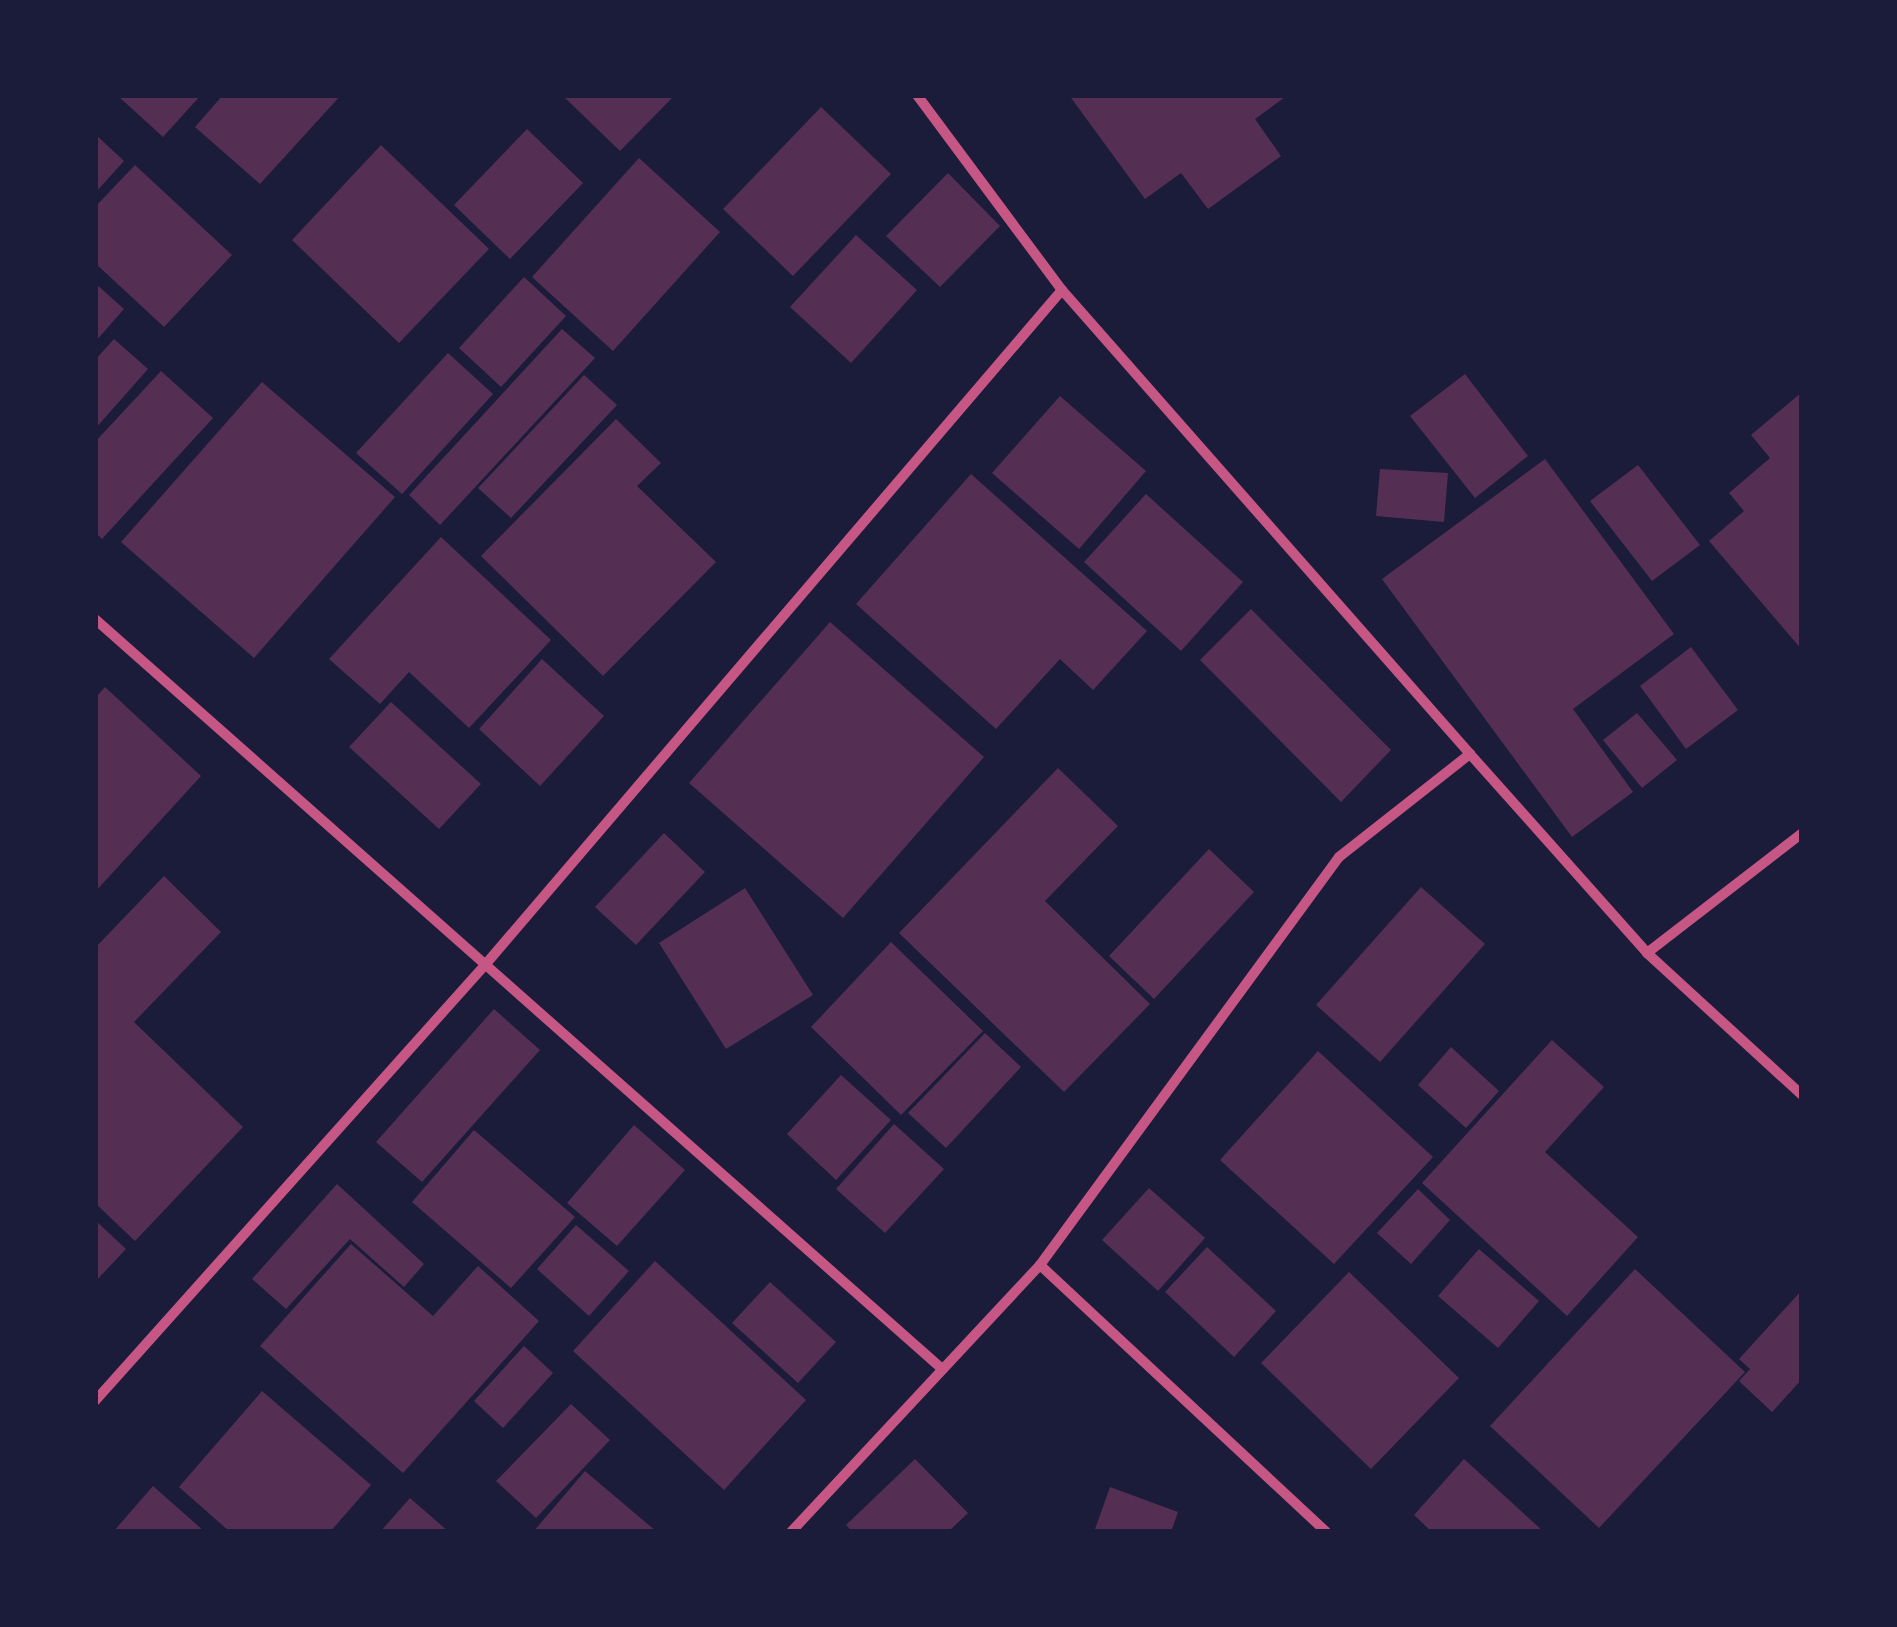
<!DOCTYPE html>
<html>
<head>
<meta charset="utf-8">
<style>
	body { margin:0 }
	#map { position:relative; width:1897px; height:1627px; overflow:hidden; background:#1b1b3a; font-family:Barlow,sans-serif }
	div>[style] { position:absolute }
	.building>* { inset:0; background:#542f53 }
	.minor>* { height:10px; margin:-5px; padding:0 5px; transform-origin:5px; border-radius:5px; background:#c65784 }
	span { translate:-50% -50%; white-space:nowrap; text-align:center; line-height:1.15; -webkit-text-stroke:9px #1b1b3a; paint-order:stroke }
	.frame { position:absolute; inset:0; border:98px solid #1b1b3a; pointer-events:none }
</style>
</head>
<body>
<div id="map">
	<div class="building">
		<i style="clip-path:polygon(117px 95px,201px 95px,163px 137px)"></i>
		<i style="clip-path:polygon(223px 95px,341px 95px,260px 184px,195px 127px)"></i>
		<i style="clip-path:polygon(562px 95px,675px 95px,620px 151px)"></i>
		<i style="clip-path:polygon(1069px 95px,1288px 95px,1255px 119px,1281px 156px,1208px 209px,1181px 173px,1145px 199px)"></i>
		<i style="clip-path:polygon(821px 107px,891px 174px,793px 276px,723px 209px)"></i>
		<i style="clip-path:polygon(527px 129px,583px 183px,510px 259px,454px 205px)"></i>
		<i style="clip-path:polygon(95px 134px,124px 161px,95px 193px)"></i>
		<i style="clip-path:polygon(381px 145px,489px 249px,399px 343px,292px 240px)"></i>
		<i style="clip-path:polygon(639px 158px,720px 232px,613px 351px,532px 277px)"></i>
		<i style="clip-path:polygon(135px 165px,232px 255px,164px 327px,95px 263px,95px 207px)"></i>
		<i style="clip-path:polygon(948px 173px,1000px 226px,940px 287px,886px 236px)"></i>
		<i style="clip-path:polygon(856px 235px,917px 290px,851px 363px,790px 307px)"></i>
		<i style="clip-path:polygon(524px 277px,566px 316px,501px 387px,459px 348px)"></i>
		<i style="clip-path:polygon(95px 283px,124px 309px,95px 342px)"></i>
		<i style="clip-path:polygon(562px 329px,595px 358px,440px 525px,409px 495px)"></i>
		<i style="clip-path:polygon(114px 339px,148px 369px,95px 429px,95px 360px)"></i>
		<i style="clip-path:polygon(448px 353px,493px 394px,402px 494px,356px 453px)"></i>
		<i style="clip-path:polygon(161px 371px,213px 418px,102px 539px,95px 532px,95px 442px)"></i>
		<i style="clip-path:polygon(1465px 374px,1528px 456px,1475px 498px,1410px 416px)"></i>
		<i style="clip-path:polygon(584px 375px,617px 405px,511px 518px,478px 488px)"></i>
		<i style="clip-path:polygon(262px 382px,395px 497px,254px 658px,121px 542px)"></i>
		<i style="clip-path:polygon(1802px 392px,1802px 650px,1709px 541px,1744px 511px,1729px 493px,1770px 458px,1751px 435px)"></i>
		<i style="clip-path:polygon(1060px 396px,1146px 471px,1079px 549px,992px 473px)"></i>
		<i style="clip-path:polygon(616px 419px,661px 463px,637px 486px,716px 562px,603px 676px,481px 556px)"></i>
		<i style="clip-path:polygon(1545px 459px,1674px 634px,1573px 709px,1633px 792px,1572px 837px,1382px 579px)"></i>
		<i style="clip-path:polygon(1638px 465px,1700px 545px,1652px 581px,1590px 501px)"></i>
		<i style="clip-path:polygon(1380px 469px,1448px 473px,1444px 522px,1376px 516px)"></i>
		<i style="clip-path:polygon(971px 474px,1147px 631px,1093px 690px,1060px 659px,996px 729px,856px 604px)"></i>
		<i style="clip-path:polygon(1146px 494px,1243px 582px,1181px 651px,1084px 562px)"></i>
		<i style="clip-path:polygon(441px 537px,551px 640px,469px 728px,409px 672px,380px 704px,329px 659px)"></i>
		<i style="clip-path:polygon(1251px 609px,1391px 750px,1341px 802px,1200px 660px)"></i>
		<i style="clip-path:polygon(830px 622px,984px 757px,843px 918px,689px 783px)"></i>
		<i style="clip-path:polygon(1691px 647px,1738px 710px,1686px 749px,1640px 686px)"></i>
		<i style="clip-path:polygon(542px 659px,604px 716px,540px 786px,479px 729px)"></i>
		<i style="clip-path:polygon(105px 687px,201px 776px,95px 892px,95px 698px)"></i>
		<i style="clip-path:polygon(391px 702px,481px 784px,439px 829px,349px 747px)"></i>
		<i style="clip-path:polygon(1637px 713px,1677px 760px,1642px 788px,1603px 740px)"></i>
		<i style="clip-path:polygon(1058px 768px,1118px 826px,1045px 901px,1150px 1004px,1064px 1092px,899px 933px)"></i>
		<i style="clip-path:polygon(664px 833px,705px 872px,636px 945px,595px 907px)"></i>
		<i style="clip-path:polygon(1209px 849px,1254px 892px,1154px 999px,1109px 956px)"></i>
		<i style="clip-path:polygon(164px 876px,221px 932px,134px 1022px,243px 1127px,135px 1241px,95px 1203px,95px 948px)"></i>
		<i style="clip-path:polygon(1421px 887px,1485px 944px,1380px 1062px,1316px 1005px)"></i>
		<i style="clip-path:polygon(745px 888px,813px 995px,726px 1049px,659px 943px)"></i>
		<i style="clip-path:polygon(891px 942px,983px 1031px,901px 1115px,811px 1027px)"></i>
		<i style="clip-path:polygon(494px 1009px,540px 1050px,422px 1182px,376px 1142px)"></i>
		<i style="clip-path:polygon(985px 1033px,1021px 1067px,946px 1148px,908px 1113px)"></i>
		<i style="clip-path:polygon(1552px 1040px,1604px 1087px,1545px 1152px,1638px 1237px,1567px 1316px,1422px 1183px)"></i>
		<i style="clip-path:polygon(1451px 1047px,1499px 1091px,1466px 1128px,1418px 1085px)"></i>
		<i style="clip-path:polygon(1318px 1051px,1433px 1157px,1334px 1264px,1220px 1160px)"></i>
		<i style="clip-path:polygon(841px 1075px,891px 1120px,836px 1180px,787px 1134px)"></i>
		<i style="clip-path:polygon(894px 1124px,944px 1169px,885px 1233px,836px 1189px)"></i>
		<i style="clip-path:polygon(634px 1125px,685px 1170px,617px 1246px,567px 1203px)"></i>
		<i style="clip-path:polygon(474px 1130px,575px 1217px,511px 1288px,412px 1202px)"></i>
		<i style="clip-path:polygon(337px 1184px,424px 1264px,404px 1287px,350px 1239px,286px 1309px,252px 1279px)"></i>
		<i style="clip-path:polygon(1149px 1188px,1205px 1238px,1158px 1291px,1102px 1240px)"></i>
		<i style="clip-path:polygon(1418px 1189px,1450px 1220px,1411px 1264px,1377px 1233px)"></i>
		<i style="clip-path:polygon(95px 1220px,126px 1249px,95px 1282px)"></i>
		<i style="clip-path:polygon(576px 1225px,629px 1271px,589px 1316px,537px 1269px)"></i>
		<i style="clip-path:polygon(351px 1244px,433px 1316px,478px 1266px,539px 1321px,403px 1473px,260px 1346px)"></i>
		<i style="clip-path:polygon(1207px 1247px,1276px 1311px,1234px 1357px,1165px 1292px)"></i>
		<i style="clip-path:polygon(1479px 1249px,1539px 1301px,1498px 1348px,1438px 1296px)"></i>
		<i style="clip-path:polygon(655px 1261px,806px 1400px,724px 1490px,573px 1351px)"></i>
		<i style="clip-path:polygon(1635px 1269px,1745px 1372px,1599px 1528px,1490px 1426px)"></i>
		<i style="clip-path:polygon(1349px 1272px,1459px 1378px,1371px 1469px,1261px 1363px)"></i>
		<i style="clip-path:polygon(770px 1282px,836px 1342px,798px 1383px,732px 1323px)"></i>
		<i style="clip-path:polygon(1802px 1290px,1802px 1379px,1772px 1412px,1739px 1381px,1750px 1369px,1739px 1359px)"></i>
		<i style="clip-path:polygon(524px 1346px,553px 1373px,503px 1428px,474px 1401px)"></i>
		<i style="clip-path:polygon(262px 1391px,371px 1485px,330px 1532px,230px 1532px,179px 1487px)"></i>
		<i style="clip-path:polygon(571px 1404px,610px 1440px,536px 1518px,496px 1481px)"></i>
		<i style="clip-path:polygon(915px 1459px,968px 1513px,948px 1532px,853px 1532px,846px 1525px)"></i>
		<i style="clip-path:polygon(1464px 1459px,1544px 1532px,1432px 1532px,1414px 1515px)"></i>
		<i style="clip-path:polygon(585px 1471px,657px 1532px,533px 1532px)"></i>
		<i style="clip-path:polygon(153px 1486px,205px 1532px,113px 1532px)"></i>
		<i style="clip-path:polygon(1110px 1487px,1178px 1512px,1171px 1532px,1094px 1532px)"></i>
		<i style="clip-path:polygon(410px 1498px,449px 1532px,380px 1532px)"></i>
	</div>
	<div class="minor">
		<i style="left:917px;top:95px;width:243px;rotate:53.4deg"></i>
		<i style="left:1062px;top:290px;width:618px;rotate:48.67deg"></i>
		<i style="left:1470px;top:754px;width:266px;rotate:48.3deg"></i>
		<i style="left:1647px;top:953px;width:210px;rotate:42.5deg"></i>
		<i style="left:95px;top:619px;width:1130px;rotate:41.52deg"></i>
		<i style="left:1647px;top:953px;width:196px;rotate:-37.7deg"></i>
		<i style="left:1040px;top:1265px;width:391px;rotate:43deg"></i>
		<i style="left:95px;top:1401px;width:585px;rotate:-48.19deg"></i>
		<i style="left:485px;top:965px;width:888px;rotate:-49.48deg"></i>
		<i style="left:791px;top:1532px;width:365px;rotate:-47deg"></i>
		<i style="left:1040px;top:1265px;width:506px;rotate:-53.76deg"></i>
		<i style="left:1339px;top:857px;width:167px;rotate:-38.2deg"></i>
	</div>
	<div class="frame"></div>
</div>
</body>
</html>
